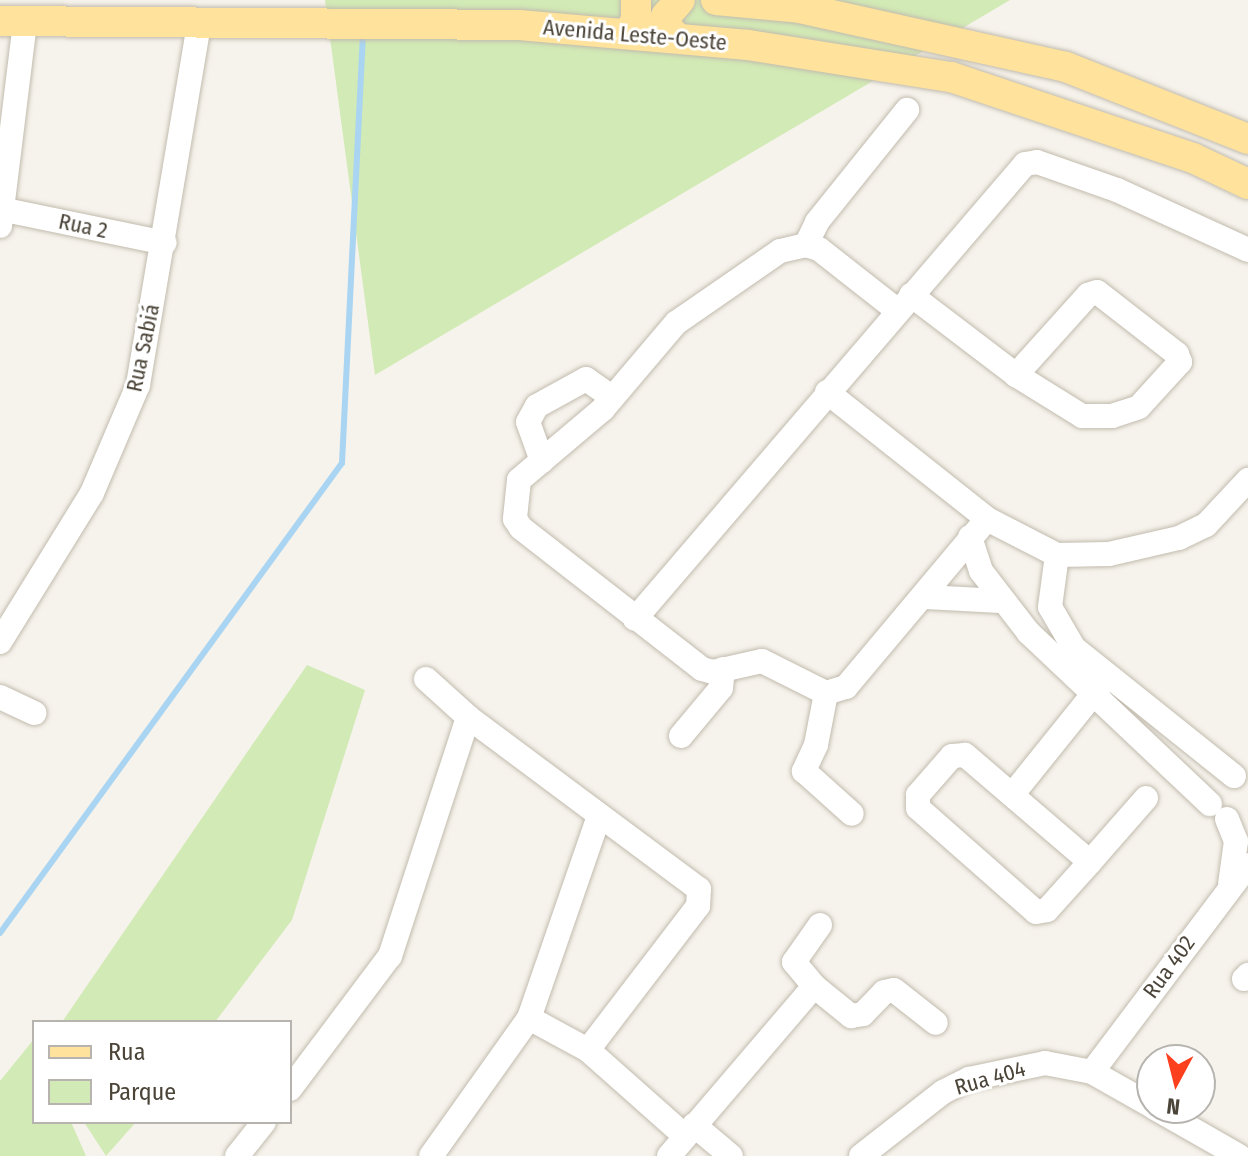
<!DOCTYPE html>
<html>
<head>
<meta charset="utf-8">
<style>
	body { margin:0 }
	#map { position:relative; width:1248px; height:1156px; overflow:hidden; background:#f6f3ec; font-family:"Fira Sans Condensed",sans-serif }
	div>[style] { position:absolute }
	.green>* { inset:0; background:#d2eab5 }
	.stream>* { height:6px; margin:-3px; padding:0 3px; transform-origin:3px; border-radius:3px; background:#a9d4f2 }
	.roads { filter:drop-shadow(0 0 2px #c2bbae) drop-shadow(0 0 2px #c2bbae) }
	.minor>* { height:24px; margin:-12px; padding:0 12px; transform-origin:12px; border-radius:12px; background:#fff }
	.major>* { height:30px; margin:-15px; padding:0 15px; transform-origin:15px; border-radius:15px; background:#ffe39c }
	span { translate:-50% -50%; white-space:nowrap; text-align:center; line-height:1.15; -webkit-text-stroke:6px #fff; paint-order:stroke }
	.street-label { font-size:22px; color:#4b4439 }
	.legend { position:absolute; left:32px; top:1020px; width:260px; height:104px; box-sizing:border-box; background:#fff; border:2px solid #b7b4b0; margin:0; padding:10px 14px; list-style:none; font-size:24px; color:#4b4439 }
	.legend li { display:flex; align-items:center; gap:16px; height:40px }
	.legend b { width:40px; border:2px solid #b7b4b0 }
	.north { position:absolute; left:1136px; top:1044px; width:80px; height:80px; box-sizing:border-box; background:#fff; border:2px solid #b7b4b0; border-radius:50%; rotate:187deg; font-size:22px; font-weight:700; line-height:32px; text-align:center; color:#4b4439 }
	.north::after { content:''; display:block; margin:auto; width:28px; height:36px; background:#fc3f1d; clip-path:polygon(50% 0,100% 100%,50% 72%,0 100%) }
</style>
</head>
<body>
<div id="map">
	<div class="green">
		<i style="clip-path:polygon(325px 0,1010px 0,375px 375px)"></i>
		<i style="clip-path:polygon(307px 665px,365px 690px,292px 920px,215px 1022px,62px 1022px)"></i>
		<i style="clip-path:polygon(34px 1039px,34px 1122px,71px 1122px,86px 1156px,0 1156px,0 1081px)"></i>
		<i style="clip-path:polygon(84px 1122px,136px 1122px,106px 1156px)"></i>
	</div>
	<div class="stream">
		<i style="left:0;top:933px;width:581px;rotate:-53.96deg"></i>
		<i style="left:342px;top:463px;width:430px;rotate:-87.2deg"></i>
	</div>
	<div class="roads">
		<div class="minor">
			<i style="left:0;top:209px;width:168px;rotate:11.6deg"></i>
			<i style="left:0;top:226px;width:206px;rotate:-83deg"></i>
			<i style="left:806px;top:245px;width:25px;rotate:-64deg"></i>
			<i style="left:817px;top:222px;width:144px;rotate:-51.2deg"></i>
			<i style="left:911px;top:295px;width:132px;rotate:37.3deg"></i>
			<i style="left:1016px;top:375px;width:78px;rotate:31.8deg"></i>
			<i style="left:1082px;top:416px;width:30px"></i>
			<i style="left:1112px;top:416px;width:28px;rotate:-18deg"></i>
			<i style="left:1139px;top:407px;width:61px;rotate:-47.7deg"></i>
			<i style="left:1180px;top:362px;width:9px;rotate:-111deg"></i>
			<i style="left:1177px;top:354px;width:101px;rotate:-142.2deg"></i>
			<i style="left:1097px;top:292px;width:9px;rotate:162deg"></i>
			<i style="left:1088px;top:295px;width:108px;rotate:132deg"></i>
			<i style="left:898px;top:311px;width:100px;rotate:-141.9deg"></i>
			<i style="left:819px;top:249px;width:14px;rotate:-163deg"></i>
			<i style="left:806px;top:245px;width:27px;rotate:167deg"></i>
			<i style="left:780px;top:251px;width:126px;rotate:145.3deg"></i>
			<i style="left:676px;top:323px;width:113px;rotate:130.3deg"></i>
			<i style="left:603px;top:409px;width:110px;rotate:139.8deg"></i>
			<i style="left:519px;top:480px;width:39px;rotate:96deg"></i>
			<i style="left:515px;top:519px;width:11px;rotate:56deg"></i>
			<i style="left:521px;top:528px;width:229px;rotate:37.9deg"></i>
			<i style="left:702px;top:669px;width:11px;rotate:15deg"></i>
			<i style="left:713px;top:672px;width:50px;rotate:-12.7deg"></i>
			<i style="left:762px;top:661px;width:72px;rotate:26.6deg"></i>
			<i style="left:826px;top:693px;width:21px;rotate:-17deg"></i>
			<i style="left:846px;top:687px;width:219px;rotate:-50deg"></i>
			<i style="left:827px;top:392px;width:204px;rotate:38.4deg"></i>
			<i style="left:987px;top:519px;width:79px;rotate:27.2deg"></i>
			<i style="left:1057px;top:555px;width:52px;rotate:-1.1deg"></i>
			<i style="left:1109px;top:554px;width:72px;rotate:-12.9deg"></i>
			<i style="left:1179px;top:538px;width:30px;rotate:-26deg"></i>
			<i style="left:1206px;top:525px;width:62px;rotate:-47deg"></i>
			<i style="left:542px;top:461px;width:41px;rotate:-109.7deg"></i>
			<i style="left:528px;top:422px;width:18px;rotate:-61deg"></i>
			<i style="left:537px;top:406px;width:56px;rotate:-28.9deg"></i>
			<i style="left:586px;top:379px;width:32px;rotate:35deg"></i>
			<i style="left:970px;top:537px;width:36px;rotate:72deg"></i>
			<i style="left:981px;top:571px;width:78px;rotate:52.3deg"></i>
			<i style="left:1029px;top:633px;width:249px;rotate:43.4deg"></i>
			<i style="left:1057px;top:555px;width:52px;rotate:97.7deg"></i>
			<i style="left:1050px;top:607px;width:48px;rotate:59.7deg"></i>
			<i style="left:1074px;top:648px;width:205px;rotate:38.7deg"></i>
			<i style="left:926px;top:597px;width:74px;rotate:3.1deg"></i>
			<i style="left:635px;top:619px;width:599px;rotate:-49.4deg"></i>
			<i style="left:1025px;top:164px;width:12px;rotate:-9deg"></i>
			<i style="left:1037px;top:162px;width:85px;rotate:19.3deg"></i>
			<i style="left:1117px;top:190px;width:144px;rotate:24.6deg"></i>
			<i style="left:0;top:642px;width:175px;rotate:-58.3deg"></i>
			<i style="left:92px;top:493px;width:117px;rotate:-66.9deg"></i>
			<i style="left:138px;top:385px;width:367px;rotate:-80.4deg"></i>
			<i style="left:426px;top:679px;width:57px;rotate:42.1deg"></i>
			<i style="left:468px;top:717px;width:288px;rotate:36.7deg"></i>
			<i style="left:699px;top:889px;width:17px;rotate:93deg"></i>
			<i style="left:698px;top:906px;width:181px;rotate:127.4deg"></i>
			<i style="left:826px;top:693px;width:53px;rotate:100.9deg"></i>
			<i style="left:816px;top:745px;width:29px;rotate:115deg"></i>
			<i style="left:804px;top:771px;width:64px;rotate:41.9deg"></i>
			<i style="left:0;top:697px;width:38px;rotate:25deg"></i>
			<i style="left:681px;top:736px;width:62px;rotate:-50.2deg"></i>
			<i style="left:721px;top:688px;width:19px;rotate:-84deg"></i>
			<i style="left:1012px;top:795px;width:145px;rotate:-51.2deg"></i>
			<i style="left:599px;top:816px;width:214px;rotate:109.1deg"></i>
			<i style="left:529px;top:1018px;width:67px;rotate:28.5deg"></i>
			<i style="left:588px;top:1050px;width:130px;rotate:41.6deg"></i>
			<i style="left:1227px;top:819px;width:24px;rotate:68deg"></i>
			<i style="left:1236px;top:841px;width:43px;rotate:97.9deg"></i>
			<i style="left:1090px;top:862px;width:165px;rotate:-139.4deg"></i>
			<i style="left:965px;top:755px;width:13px;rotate:176deg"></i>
			<i style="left:952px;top:756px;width:52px;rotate:131.1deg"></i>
			<i style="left:918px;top:795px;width:13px;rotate:90deg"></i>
			<i style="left:918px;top:808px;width:157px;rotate:41.4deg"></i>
			<i style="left:1036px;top:912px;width:11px;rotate:-10deg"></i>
			<i style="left:1047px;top:910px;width:64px;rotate:-48.1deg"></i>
			<i style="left:1090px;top:862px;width:85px;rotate:-48.8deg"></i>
			<i style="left:820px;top:925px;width:45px;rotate:125.1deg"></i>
			<i style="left:794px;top:962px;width:31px;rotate:50deg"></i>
			<i style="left:814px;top:986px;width:48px;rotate:39deg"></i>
			<i style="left:851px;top:1016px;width:12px;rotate:-9deg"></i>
			<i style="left:863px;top:1014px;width:30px;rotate:-46deg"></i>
			<i style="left:884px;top:992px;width:10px;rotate:-11deg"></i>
			<i style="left:894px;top:990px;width:53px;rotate:38.2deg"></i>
			<i style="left:1244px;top:979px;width:6px;rotate:-45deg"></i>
			<i style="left:1092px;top:1072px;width:259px;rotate:-53deg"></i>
			<i style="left:290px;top:1089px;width:166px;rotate:-53.1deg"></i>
			<i style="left:390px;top:956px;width:251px;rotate:-71.9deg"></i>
			<i style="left:1155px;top:1108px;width:97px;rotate:29.7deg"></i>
			<i style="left:694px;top:1125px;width:48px;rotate:40deg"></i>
			<i style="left:237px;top:1156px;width:43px;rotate:-51.5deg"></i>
			<i style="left:431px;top:1156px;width:169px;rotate:-54.6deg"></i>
			<i style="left:669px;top:1156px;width:223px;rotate:-49.5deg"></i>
			<i style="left:861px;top:1156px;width:104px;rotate:-38deg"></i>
			<i style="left:943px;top:1092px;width:29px;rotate:-27deg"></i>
			<i style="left:969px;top:1079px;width:78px;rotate:-11.9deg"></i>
			<i style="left:1045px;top:1063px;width:48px;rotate:10.8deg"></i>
			<i style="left:1092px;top:1072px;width:69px;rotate:29.5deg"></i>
		</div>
		<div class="major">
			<i style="left:716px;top:0;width:84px;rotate:5.4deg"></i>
			<i style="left:800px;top:8px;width:272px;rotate:12.5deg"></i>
			<i style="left:1066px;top:67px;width:196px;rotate:21.6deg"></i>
			<i style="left:0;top:21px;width:519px;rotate:0.44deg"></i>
			<i style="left:519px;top:25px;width:230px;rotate:5deg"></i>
			<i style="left:748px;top:45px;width:206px;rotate:9deg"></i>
			<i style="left:951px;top:77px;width:255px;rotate:18.5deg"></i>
			<i style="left:1193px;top:158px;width:61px;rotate:25.3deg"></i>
			<i style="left:629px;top:33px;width:16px;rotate:-63deg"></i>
			<i style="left:636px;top:19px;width:19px;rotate:-90deg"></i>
			<i style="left:677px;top:38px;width:16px;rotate:-133deg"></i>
			<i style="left:666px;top:26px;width:10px;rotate:-90deg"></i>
			<i style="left:666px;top:16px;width:21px;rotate:-49deg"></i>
		</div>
	</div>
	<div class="street-label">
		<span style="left:635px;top:35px;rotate:5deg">Avenida Leste-Oeste</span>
		<span style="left:83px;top:226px;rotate:12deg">Rua 2</span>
		<span style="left:143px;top:348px;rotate:-78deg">Rua Sabiá</span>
		<span style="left:1169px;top:967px;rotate:-54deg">Rua 402</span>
		<span style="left:990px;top:1078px;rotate:-16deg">Rua 404</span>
	</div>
	<ul class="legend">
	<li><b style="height:10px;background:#ffe39c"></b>Rua</li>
	<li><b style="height:22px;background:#d2eab5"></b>Parque</li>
	</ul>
	<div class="north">N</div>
</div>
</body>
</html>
